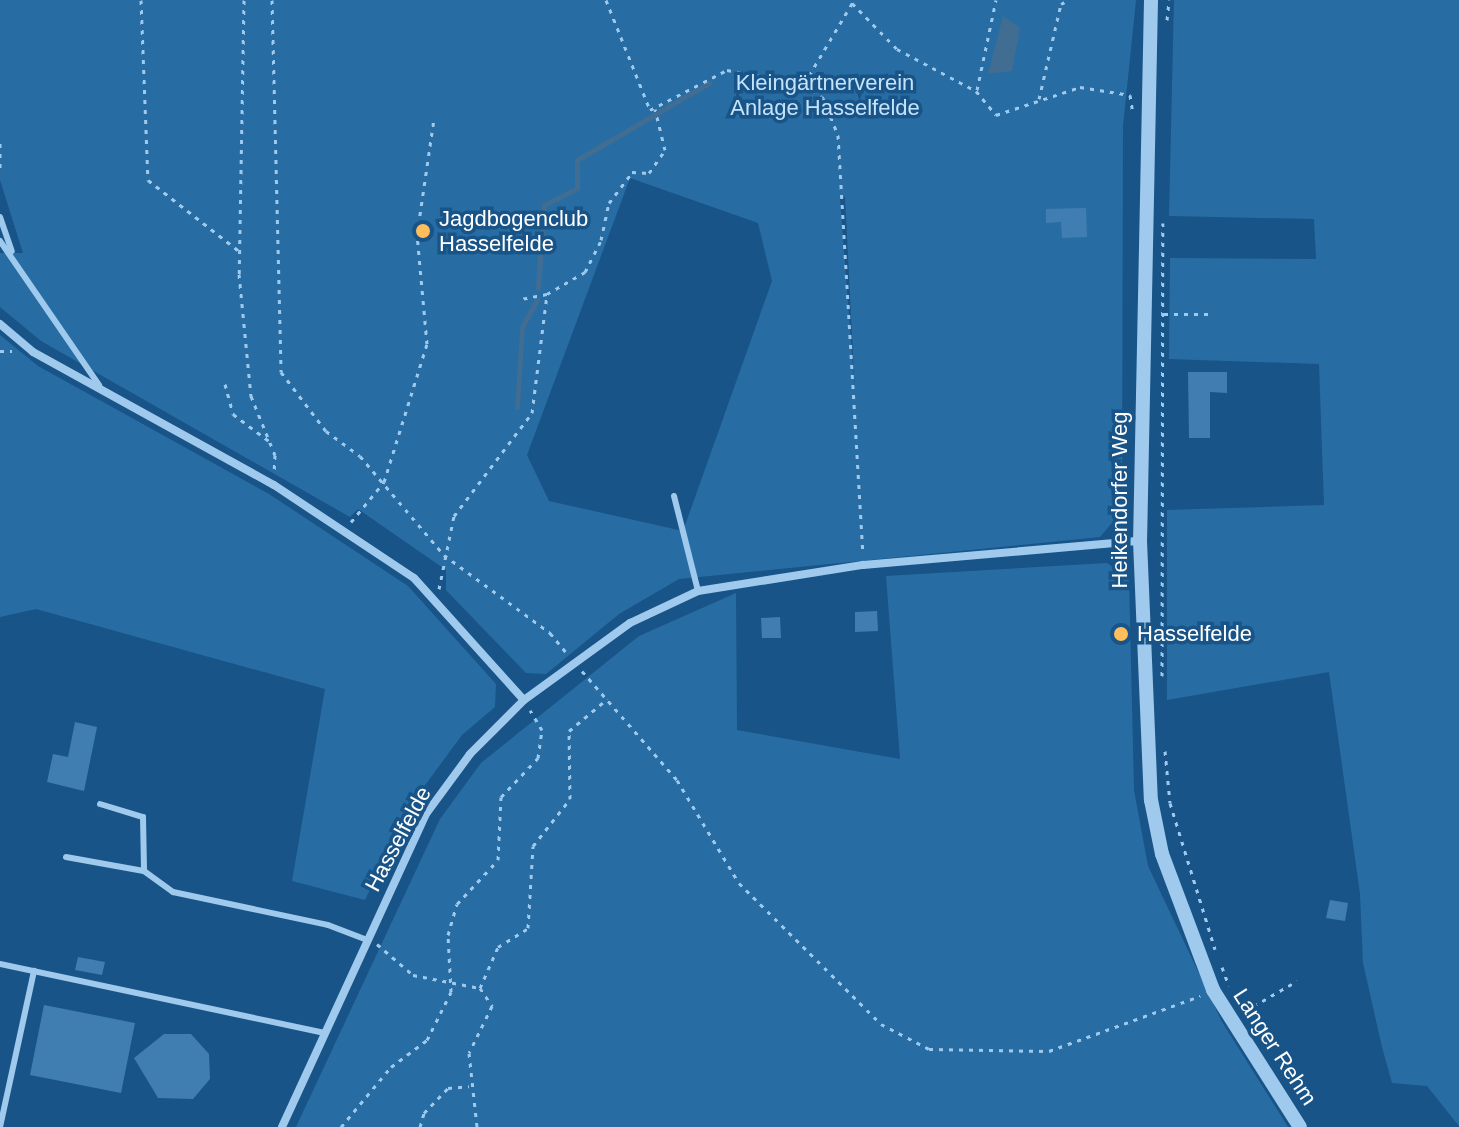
<!DOCTYPE html>
<html>
<head>
<meta charset="utf-8">
<style>
	body { margin:0 }
	#map { position:relative; width:1459px; height:1127px; overflow:hidden; background:#185487; font-family:Arial,sans-serif }
	div>[style] { position:absolute }
	.green>* { inset:0; background:#276da4 }
	.water>* { inset:0; background:#416d92 }
	.stream>* { height:5px; margin:-2.5px; padding:0 2.5px; transform-origin:2.5px; border-radius:2.5px; background:#416d92 }
	.building>* { inset:0; background:#407eb1 }
	.path>* { height:3px; margin-top:-1.5px; transform-origin:0; background:repeating-linear-gradient(90deg,#9fcaed 0 4px,transparent 0 10px) }
	.service>* { height:6px; margin:-3px; padding:0 3px; transform-origin:3px; border-radius:3px; background:#9fcaed }
	.minor>* { height:8px; margin:-4px; padding:0 4px; transform-origin:4px; border-radius:4px; background:#9fcaed }
	.tertiary>* { height:14px; margin:-7px; padding:0 7px; transform-origin:7px; border-radius:7px; background:#9fcaed }
	.dots>* { width:22px; height:22px; translate:-50% -50%; box-sizing:border-box; border:4px solid #185487; border-radius:50% }
	span { translate:-50% -50%; white-space:nowrap; text-align:center; line-height:1.15; -webkit-text-stroke:7px #185487; paint-order:stroke }
	.park-label { font-size:22px; color:#c4e2fa }
	.poi-label { font-size:22px; color:#fff }
	.left { translate:0 -50%; text-align:left }
	.street-label { font-size:22px; color:#fff }
</style>
</head>
<body>
<div id="map">
	<div class="green">
		<i style="clip-path:polygon(evenodd,0 0,1136px 0,1123px 126px,1122px 511px,1100px 537px,679px 579px,619px 614px,546px 674px,526px 673px,446px 590px,446px 570px,358px 509px,350px 517px,41px 341px,0 307px,0 253px,23px 253px,0 180px,0 0,630px 178px,758px 223px,772px 281px,683px 531px,549px 501px,527px 455px,630px 178px,0 0,845px 196px,845px 197px,855px 394px,840px 199px,845px 196px)"></i>
		<i style="clip-path:polygon(1174px 0,1459px 0,1459px 1126px,1427px 1086px,1392px 1083px,1382px 1047px,1363px 963px,1360px 894px,1329px 672px,1167px 700px,1167px 510px,1324px 505px,1319px 364px,1169px 359px,1170px 258px,1316px 259px,1314px 219px,1169px 216px)"></i>
		<i style="clip-path:polygon(0 335px,38px 366px,269px 494px,408px 586px,496px 684px,495px 707px,462px 735px,412px 803px,365px 900px,292px 881px,325px 689px,36px 609px,0 617px)"></i>
		<i style="clip-path:polygon(1107px 563px,1129px 577px,1134px 790px,1148px 866px,1222px 1022px,1288px 1127px,296px 1127px,440px 819px,481px 763px,639px 636px,736px 593px,737px 730px,900px 759px,886px 576px)"></i>
	</div>
	<div class="water">
		<i style="clip-path:polygon(1003px 16px,1020px 28px,1012px 71px,988px 74px)"></i>
	</div>
	<div class="stream">
		<i style="left:538px;top:288px;width:83px;rotate:-85.9deg"></i>
		<i style="left:544px;top:205px;width:37px;rotate:-27deg"></i>
		<i style="left:577px;top:188px;width:28px;rotate:-90deg"></i>
		<i style="left:577px;top:160px;width:153px;rotate:-30.3deg"></i>
		<i style="left:517px;top:407px;width:80px;rotate:-86.4deg"></i>
		<i style="left:522px;top:327px;width:31px;rotate:-61deg"></i>
	</div>
	<div class="building">
		<i style="clip-path:polygon(1086px 208px,1087px 237px,1062px 238px,1061px 222px,1046px 223px,1046px 209px)"></i>
		<i style="clip-path:polygon(1188px 372px,1227px 372px,1227px 393px,1210px 392px,1210px 438px,1189px 438px)"></i>
		<i style="clip-path:polygon(877px 611px,878px 631px,855px 632px,855px 612px)"></i>
		<i style="clip-path:polygon(780px 617px,781px 638px,762px 638px,761px 618px)"></i>
		<i style="clip-path:polygon(75px 722px,97px 727px,84px 791px,47px 782px,53px 754px,68px 757px)"></i>
		<i style="clip-path:polygon(1330px 900px,1348px 903px,1345px 921px,1326px 918px)"></i>
		<i style="clip-path:polygon(78px 957px,105px 962px,102px 975px,75px 970px)"></i>
		<i style="clip-path:polygon(44px 1005px,135px 1023px,121px 1093px,30px 1075px)"></i>
		<i style="clip-path:polygon(164px 1034px,191px 1034px,209px 1054px,210px 1079px,193px 1099px,158px 1098px,134px 1058px)"></i>
	</div>
	<div class="path">
		<i style="left:141px;top:0;width:180px;rotate:87.8deg"></i>
		<i style="left:148px;top:180px;width:115px;rotate:38deg"></i>
		<i style="left:244px;top:0;width:274px;rotate:91deg"></i>
		<i style="left:239px;top:274px;width:123px;rotate:84.4deg"></i>
		<i style="left:251px;top:396px;width:64px;rotate:67.9deg"></i>
		<i style="left:275px;top:455px;width:18px;rotate:93deg"></i>
		<i style="left:272px;top:0;width:372px;rotate:88.6deg"></i>
		<i style="left:281px;top:372px;width:74px;rotate:52.7deg"></i>
		<i style="left:326px;top:431px;width:42px;rotate:36.3deg"></i>
		<i style="left:360px;top:456px;width:130px;rotate:49.7deg"></i>
		<i style="left:444px;top:555px;width:132px;rotate:36.3deg"></i>
		<i style="left:550px;top:633px;width:26px;rotate:50deg"></i>
		<i style="left:606px;top:0;width:118px;rotate:68.2deg"></i>
		<i style="left:650px;top:110px;width:87px;rotate:-27.5deg"></i>
		<i style="left:727px;top:70px;width:78px;rotate:10.3deg"></i>
		<i style="left:804px;top:84px;width:24px;rotate:36deg"></i>
		<i style="left:823px;top:98px;width:40px;rotate:68deg"></i>
		<i style="left:838px;top:135px;width:419px;rotate:86.6deg"></i>
		<i style="left:852px;top:3px;width:64px;rotate:45.6deg"></i>
		<i style="left:897px;top:49px;width:89px;rotate:28deg"></i>
		<i style="left:976px;top:91px;width:31px;rotate:50deg"></i>
		<i style="left:996px;top:115px;width:89px;rotate:-18.4deg"></i>
		<i style="left:1080px;top:87px;width:51px;rotate:9.1deg"></i>
		<i style="left:1130px;top:95px;width:19px;rotate:81deg"></i>
		<i style="left:1167px;top:20px;width:20px;rotate:-84deg"></i>
		<i style="left:804px;top:84px;width:98px;rotate:-59.2deg"></i>
		<i style="left:977px;top:90px;width:92px;rotate:-78.1deg"></i>
		<i style="left:1039px;top:99px;width:98px;rotate:-77deg"></i>
		<i style="left:1061px;top:4px;width:9px;rotate:-27deg"></i>
		<i style="left:0;top:143px;width:28px;rotate:90deg"></i>
		<i style="left:547px;top:294px;width:44px;rotate:-30.1deg"></i>
		<i style="left:585px;top:272px;width:36px;rotate:-63deg"></i>
		<i style="left:601px;top:240px;width:38px;rotate:-78deg"></i>
		<i style="left:609px;top:203px;width:39px;rotate:-53deg"></i>
		<i style="left:632px;top:172px;width:17px;rotate:3deg"></i>
		<i style="left:649px;top:173px;width:28px;rotate:-55deg"></i>
		<i style="left:665px;top:150px;width:42px;rotate:-103.7deg"></i>
		<i style="left:1164px;top:314px;width:48px"></i>
		<i style="left:0;top:351px;width:12px"></i>
		<i style="left:225px;top:384px;width:31px;rotate:75deg"></i>
		<i style="left:233px;top:414px;width:45px;rotate:36.9deg"></i>
		<i style="left:351px;top:522px;width:52px;rotate:-50.5deg"></i>
		<i style="left:384px;top:482px;width:145px;rotate:-72.7deg"></i>
		<i style="left:427px;top:344px;width:109px;rotate:-95.2deg"></i>
		<i style="left:417px;top:235px;width:118px;rotate:-81.7deg"></i>
		<i style="left:439px;top:589px;width:75px;rotate:-78.4deg"></i>
		<i style="left:454px;top:516px;width:129px;rotate:-52.9deg"></i>
		<i style="left:532px;top:413px;width:120px;rotate:-82.8deg"></i>
		<i style="left:547px;top:294px;width:25px;rotate:169deg"></i>
		<i style="left:582px;top:671px;width:145px;rotate:48.9deg"></i>
		<i style="left:677px;top:780px;width:120px;rotate:59deg"></i>
		<i style="left:739px;top:883px;width:200px;rotate:44.8deg"></i>
		<i style="left:881px;top:1024px;width:54px;rotate:27.5deg"></i>
		<i style="left:929px;top:1049px;width:120px;rotate:1deg"></i>
		<i style="left:1049px;top:1051px;width:161px;rotate:-20deg"></i>
		<i style="left:1162px;top:676px;width:453px;rotate:-89.9deg"></i>
		<i style="left:1165px;top:751px;width:52px;rotate:84.5deg"></i>
		<i style="left:1170px;top:803px;width:153px;rotate:72.9deg"></i>
		<i style="left:377px;top:944px;width:48px;rotate:40.7deg"></i>
		<i style="left:413px;top:975px;width:68px;rotate:11deg"></i>
		<i style="left:480px;top:988px;width:22px;rotate:56deg"></i>
		<i style="left:492px;top:1006px;width:52px;rotate:116.1deg"></i>
		<i style="left:469px;top:1053px;width:74px;rotate:83.8deg"></i>
		<i style="left:1222px;top:967px;width:20px;rotate:70deg"></i>
		<i style="left:480px;top:988px;width:45px;rotate:-66.3deg"></i>
		<i style="left:498px;top:947px;width:36px;rotate:-32deg"></i>
		<i style="left:528px;top:928px;width:82px;rotate:-86.5deg"></i>
		<i style="left:533px;top:846px;width:60px;rotate:-51.8deg"></i>
		<i style="left:570px;top:799px;width:68px;rotate:-90.8deg"></i>
		<i style="left:569px;top:731px;width:50px;rotate:-40.1deg"></i>
		<i style="left:1245px;top:1011px;width:60px;rotate:-30deg"></i>
		<i style="left:341px;top:1127px;width:78px;rotate:-50.2deg"></i>
		<i style="left:391px;top:1067px;width:45px;rotate:-36.9deg"></i>
		<i style="left:427px;top:1040px;width:54px;rotate:-63.4deg"></i>
		<i style="left:451px;top:992px;width:57px;rotate:-93deg"></i>
		<i style="left:448px;top:935px;width:32px;rotate:-74deg"></i>
		<i style="left:457px;top:904px;width:60px;rotate:-47deg"></i>
		<i style="left:498px;top:860px;width:63px;rotate:-87.3deg"></i>
		<i style="left:501px;top:797px;width:54px;rotate:-46.5deg"></i>
		<i style="left:538px;top:758px;width:28px;rotate:-82deg"></i>
		<i style="left:542px;top:730px;width:23px;rotate:-121deg"></i>
		<i style="left:420px;top:1127px;width:15px;rotate:-74deg"></i>
		<i style="left:424px;top:1113px;width:35px;rotate:-46deg"></i>
		<i style="left:448px;top:1088px;width:21px;rotate:-5deg"></i>
	</div>
	<div class="service">
		<i style="left:0;top:217px;width:36px;rotate:71deg"></i>
		<i style="left:0;top:241px;width:175px;rotate:55.5deg"></i>
		<i style="left:674px;top:496px;width:98px;rotate:75.8deg"></i>
		<i style="left:100px;top:804px;width:45px;rotate:16.8deg"></i>
		<i style="left:143px;top:817px;width:54px;rotate:88.9deg"></i>
		<i style="left:144px;top:871px;width:36px;rotate:36deg"></i>
		<i style="left:173px;top:892px;width:158px;rotate:12deg"></i>
		<i style="left:328px;top:925px;width:42px;rotate:21deg"></i>
		<i style="left:66px;top:857px;width:79px;rotate:10.2deg"></i>
		<i style="left:0;top:964px;width:332px;rotate:12deg"></i>
		<i style="left:0;top:1127px;width:160px;rotate:-77.7deg"></i>
	</div>
	<div class="minor">
		<i style="left:0;top:324px;width:43px;rotate:40.3deg"></i>
		<i style="left:33px;top:352px;width:275px;rotate:28.9deg"></i>
		<i style="left:274px;top:485px;width:168px;rotate:33.6deg"></i>
		<i style="left:414px;top:578px;width:164px;rotate:48deg"></i>
		<i style="left:282px;top:1127px;width:345px;rotate:-65.3deg"></i>
		<i style="left:426px;top:814px;width:74px;rotate:-53.7deg"></i>
		<i style="left:470px;top:754px;width:76px;rotate:-45deg"></i>
		<i style="left:524px;top:700px;width:131px;rotate:-36deg"></i>
		<i style="left:630px;top:623px;width:75px;rotate:-25.2deg"></i>
		<i style="left:698px;top:591px;width:167px;rotate:-9deg"></i>
		<i style="left:863px;top:565px;width:278px;rotate:-5deg"></i>
	</div>
	<div class="tertiary">
		<i style="left:1151px;top:0;width:541px;rotate:91.16deg"></i>
		<i style="left:1140px;top:541px;width:259px;rotate:87.6deg"></i>
		<i style="left:1151px;top:800px;width:55px;rotate:78.5deg"></i>
		<i style="left:1162px;top:854px;width:145px;rotate:69.4deg"></i>
		<i style="left:1213px;top:990px;width:162px;rotate:57.6deg"></i>
	</div>
	<div class="dots">
		<i style="left:423px;top:231px;background:#ffbe5b"></i>
		<i style="left:1121px;top:634px;background:#ffbe5b"></i>
	</div>
	<div class="park-label">
		<span style="left:825px;top:95px">Kleingärtnerverein<br>Anlage Hasselfelde</span>
	</div>
	<div class="poi-label">
		<span class="left" style="left:439px;top:231px">Jagdbogenclub<br>Hasselfelde</span>
		<span class="left" style="left:1137px;top:634px">Hasselfelde</span>
	</div>
	<div class="street-label">
		<span style="left:1120px;top:500px;rotate:-90deg">Heikendorfer Weg</span>
		<span style="left:398px;top:839px;rotate:-62deg">Hasselfelde</span>
		<span style="left:1275px;top:1047px;rotate:57deg">Langer Rehm</span>
	</div>
</div>
</body>
</html>
